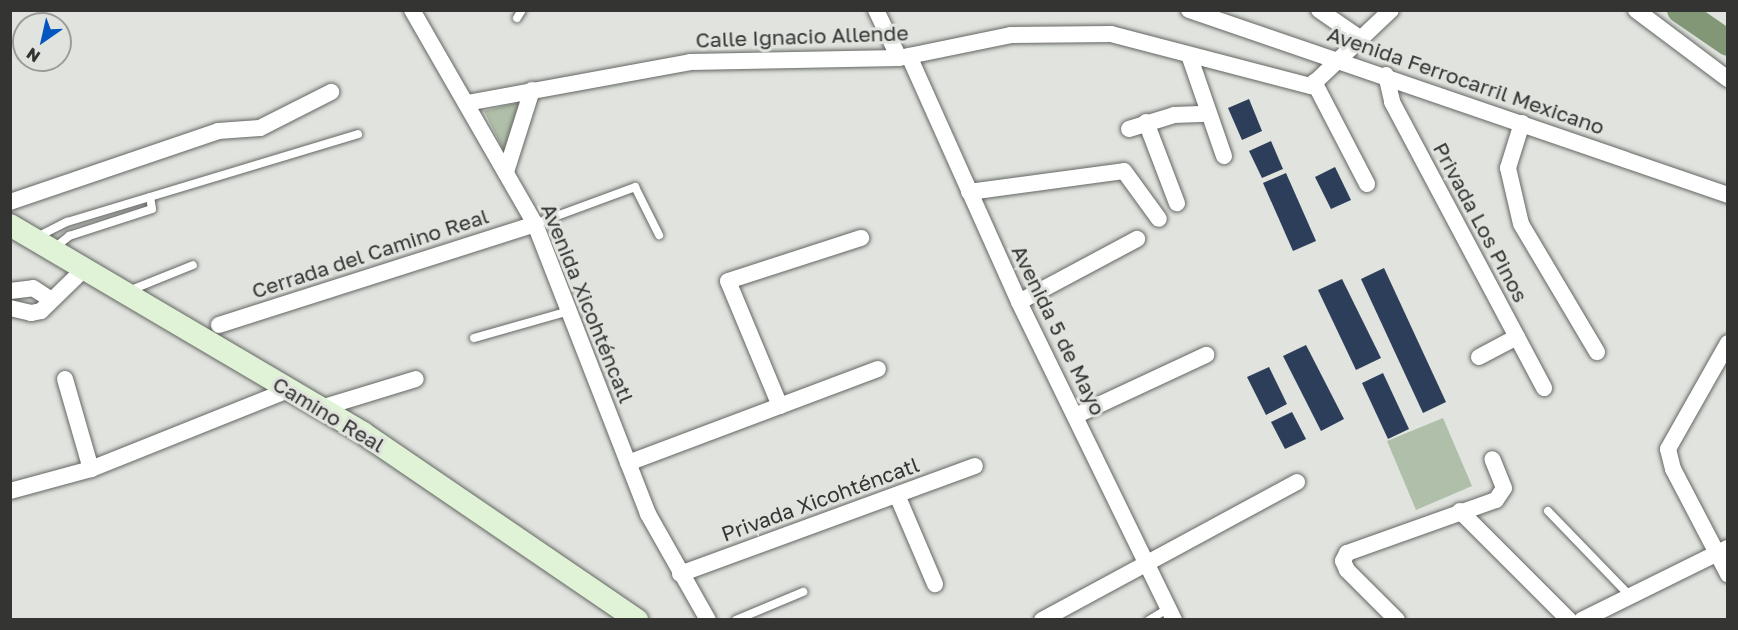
<!DOCTYPE html>
<html>
<head>
<meta charset="utf-8">
<style>
	body { margin:0 }
	#map { position:relative; width:1738px; height:630px; overflow:hidden; background:#e0e3de; font-family:"Golos Text",sans-serif }
	div>[style] { position:absolute }
	.green>* { inset:0; background:#b0bfa9 }
	.river>* { height:26px; margin:-13px; padding:0 13px; transform-origin:13px; border-radius:13px; background:#819776 }
	.building>* { inset:0; background:#2c3e5a }
	.roads { filter:drop-shadow(0 0 2px #636662) drop-shadow(0 0 2px #636662) }
	.lane>* { height:8px; margin:-4px; padding:0 4px; transform-origin:4px; border-radius:4px; background:#fff }
	.street>* { height:16px; margin:-8px; padding:0 8px; transform-origin:8px; border-radius:8px; background:#fff }
	.secondary>* { height:22px; margin:-11px; padding:0 11px; transform-origin:11px; border-radius:11px; background:#e0f3d6 }
	span { translate:-50% -50%; white-space:nowrap; text-align:center; line-height:1.15; -webkit-text-stroke:6px #e0e3de; paint-order:stroke }
	.street-label { font-size:21px; color:#343533 }
	.frame { position:absolute; inset:0; border:12px solid #343533; pointer-events:none }
	.north { position:absolute; left:12px; top:12px; width:60px; height:60px; box-sizing:border-box; background:#e0e3de; border:2px solid #9b9d9a; border-radius:50%; rotate:214deg; font-size:16px; font-weight:700; line-height:24px; text-align:center; color:#343533 }
	.north::after { content:''; display:block; margin:auto; width:21px; height:27px; background:#0356bf; clip-path:polygon(50% 0,100% 100%,50% 72%,0 100%) }
</style>
</head>
<body>
<div id="map">
	<div class="green">
		<i style="clip-path:polygon(524px 101px,506px 155px,484px 111px)"></i>
		<i style="clip-path:polygon(1443px 418px,1472px 486px,1416px 510px,1387px 441px)"></i>
	</div>
	<div class="river">
		<i style="left:1680px;top:10px;width:58px;rotate:34.5deg"></i>
	</div>
	<div class="building">
		<i style="clip-path:polygon(1249px 99px,1262px 131px,1242px 140px,1228px 108px)"></i>
		<i style="clip-path:polygon(1271px 141px,1283px 169px,1262px 178px,1249px 151px)"></i>
		<i style="clip-path:polygon(1335px 167px,1351px 200px,1331px 209px,1315px 177px)"></i>
		<i style="clip-path:polygon(1286px 173px,1316px 241px,1293px 251px,1263px 183px)"></i>
		<i style="clip-path:polygon(1384px 268px,1446px 402px,1423px 413px,1361px 279px)"></i>
		<i style="clip-path:polygon(1342px 279px,1381px 358px,1356px 370px,1318px 290px)"></i>
		<i style="clip-path:polygon(1306px 345px,1344px 419px,1321px 431px,1283px 356px)"></i>
		<i style="clip-path:polygon(1269px 367px,1287px 404px,1266px 415px,1247px 377px)"></i>
		<i style="clip-path:polygon(1383px 373px,1409px 429px,1388px 439px,1362px 383px)"></i>
		<i style="clip-path:polygon(1292px 412px,1306px 439px,1285px 449px,1271px 422px)"></i>
	</div>
	<div class="roads">
		<div class="lane">
			<i style="left:517px;top:18px;width:9px;rotate:-58deg"></i>
			<i style="left:535px;top:224px;width:107px;rotate:-20.3deg"></i>
			<i style="left:635px;top:187px;width:54px;rotate:63.4deg"></i>
			<i style="left:37px;top:237px;width:34px;rotate:-27deg"></i>
			<i style="left:67px;top:222px;width:304px;rotate:-16.8deg"></i>
			<i style="left:53px;top:249px;width:21px;rotate:-39deg"></i>
			<i style="left:69px;top:236px;width:87px;rotate:-18deg"></i>
			<i style="left:152px;top:209px;width:12px;rotate:-99deg"></i>
			<i style="left:126px;top:292px;width:72px;rotate:-21.9deg"></i>
			<i style="left:474px;top:338px;width:99px;rotate:-15.9deg"></i>
			<i style="left:1548px;top:511px;width:118px;rotate:46deg"></i>
			<i style="left:736px;top:620px;width:73px;rotate:-22.7deg"></i>
			<i style="left:1149px;top:620px;width:23px;rotate:-31deg"></i>
		</div>
		<div class="street">
			<i style="left:412px;top:10px;width:247px;rotate:60.1deg"></i>
			<i style="left:535px;top:224px;width:311px;rotate:68.7deg"></i>
			<i style="left:648px;top:514px;width:122px;rotate:60.5deg"></i>
			<i style="left:876px;top:10px;width:53px;rotate:64.4deg"></i>
			<i style="left:1189px;top:10px;width:570px;rotate:18.94deg"></i>
			<i style="left:1319px;top:10px;width:51px;rotate:34.6deg"></i>
			<i style="left:1636px;top:10px;width:115px;rotate:36.9deg"></i>
			<i style="left:1189px;top:55px;width:107px;rotate:70.9deg"></i>
			<i style="left:909px;top:56px;width:269px;rotate:65.9deg"></i>
			<i style="left:1019px;top:302px;width:354px;rotate:64deg"></i>
			<i style="left:1386px;top:75px;width:28px;rotate:77deg"></i>
			<i style="left:1392px;top:102px;width:324px;rotate:62deg"></i>
			<i style="left:1314px;top:82px;width:115px;rotate:62.5deg"></i>
			<i style="left:467px;top:103px;width:227px;rotate:-10.4deg"></i>
			<i style="left:690px;top:62px;width:209px;rotate:-1.1deg"></i>
			<i style="left:899px;top:58px;width:114px;rotate:-11.6deg"></i>
			<i style="left:1011px;top:35px;width:100px;rotate:-0.6deg"></i>
			<i style="left:1111px;top:34px;width:207px;rotate:14.6deg"></i>
			<i style="left:1311px;top:86px;width:110px;rotate:-43.5deg"></i>
			<i style="left:1146px;top:122px;width:87px;rotate:69.1deg"></i>
			<i style="left:1522px;top:123px;width:47px;rotate:107.3deg"></i>
			<i style="left:1508px;top:168px;width:57px;rotate:76.9deg"></i>
			<i style="left:1521px;top:224px;width:149px;rotate:59.3deg"></i>
			<i style="left:1129px;top:129px;width:47px;rotate:-17.3deg"></i>
			<i style="left:1174px;top:115px;width:33px;rotate:-2deg"></i>
			<i style="left:506px;top:172px;width:86px;rotate:-72.4deg"></i>
			<i style="left:969px;top:192px;width:156px;rotate:-7.7deg"></i>
			<i style="left:1124px;top:171px;width:59px;rotate:53.9deg"></i>
			<i style="left:10px;top:202px;width:220px;rotate:-18.8deg"></i>
			<i style="left:218px;top:131px;width:42px;rotate:-4.1deg"></i>
			<i style="left:260px;top:128px;width:80px;rotate:-26.9deg"></i>
			<i style="left:10px;top:291px;width:23px;rotate:-7deg"></i>
			<i style="left:33px;top:288px;width:20px;rotate:33deg"></i>
			<i style="left:1019px;top:302px;width:134px;rotate:-28.1deg"></i>
			<i style="left:10px;top:308px;width:22px;rotate:13deg"></i>
			<i style="left:31px;top:313px;width:10px;rotate:-11deg"></i>
			<i style="left:41px;top:311px;width:62px;rotate:-44.3deg"></i>
			<i style="left:219px;top:325px;width:332px;rotate:-17.7deg"></i>
			<i style="left:1728px;top:343px;width:122px;rotate:119.5deg"></i>
			<i style="left:1668px;top:449px;width:21px;rotate:76deg"></i>
			<i style="left:1673px;top:469px;width:119px;rotate:62.4deg"></i>
			<i style="left:1479px;top:357px;width:43px;rotate:-27.8deg"></i>
			<i style="left:65px;top:379px;width:94px;rotate:73.9deg"></i>
			<i style="left:780px;top:406px;width:135px;rotate:-112.6deg"></i>
			<i style="left:728px;top:281px;width:140px;rotate:-17.9deg"></i>
			<i style="left:321px;top:408px;width:99px;rotate:-17deg"></i>
			<i style="left:1075px;top:416px;width:145px;rotate:-25deg"></i>
			<i style="left:628px;top:463px;width:267px;rotate:-20.6deg"></i>
			<i style="left:10px;top:491px;width:84px;rotate:-15.2deg"></i>
			<i style="left:91px;top:469px;width:213px;rotate:-21.8deg"></i>
			<i style="left:897px;top:495px;width:97px;rotate:66.9deg"></i>
			<i style="left:1460px;top:511px;width:154px;rotate:45deg"></i>
			<i style="left:680px;top:574px;width:314px;rotate:-20.1deg"></i>
			<i style="left:1042px;top:620px;width:290px;rotate:-28.4deg"></i>
			<i style="left:1397px;top:620px;width:71px;rotate:-135deg"></i>
			<i style="left:1347px;top:570px;width:10px;rotate:-114deg"></i>
			<i style="left:1343px;top:561px;width:9px;rotate:-63deg"></i>
			<i style="left:1347px;top:553px;width:158px;rotate:-19.6deg"></i>
			<i style="left:1496px;top:500px;width:14px;rotate:-56deg"></i>
			<i style="left:1504px;top:488px;width:31px;rotate:-112deg"></i>
			<i style="left:1582px;top:620px;width:163px;rotate:-26.3deg"></i>
		</div>
		<div class="secondary">
			<i style="left:10px;top:225px;width:410px;rotate:30.5deg"></i>
			<i style="left:363px;top:433px;width:332px;rotate:34.3deg"></i>
		</div>
	</div>
	<div class="street-label">
		<span style="left:802px;top:36px;rotate:-2deg">Calle Ignacio Allende</span>
		<span style="left:1466px;top:80px;rotate:19deg">Avenida Ferrocarril Mexicano</span>
		<span style="left:1481px;top:222px;rotate:62deg">Privada Los Pinos</span>
		<span style="left:370px;top:253px;rotate:-18deg">Cerrada del Camino Real</span>
		<span style="left:588px;top:303px;rotate:68deg">Avenida Xicohténcatl</span>
		<span style="left:1059px;top:330px;rotate:64deg">Avenida 5 de Mayo</span>
		<span style="left:329px;top:414px;rotate:31deg">Camino Real</span>
		<span style="left:820px;top:499px;rotate:-20deg">Privada Xicohténcatl</span>
	</div>
	<div class="frame"></div>
	<div class="north">N</div>
</div>
</body>
</html>
